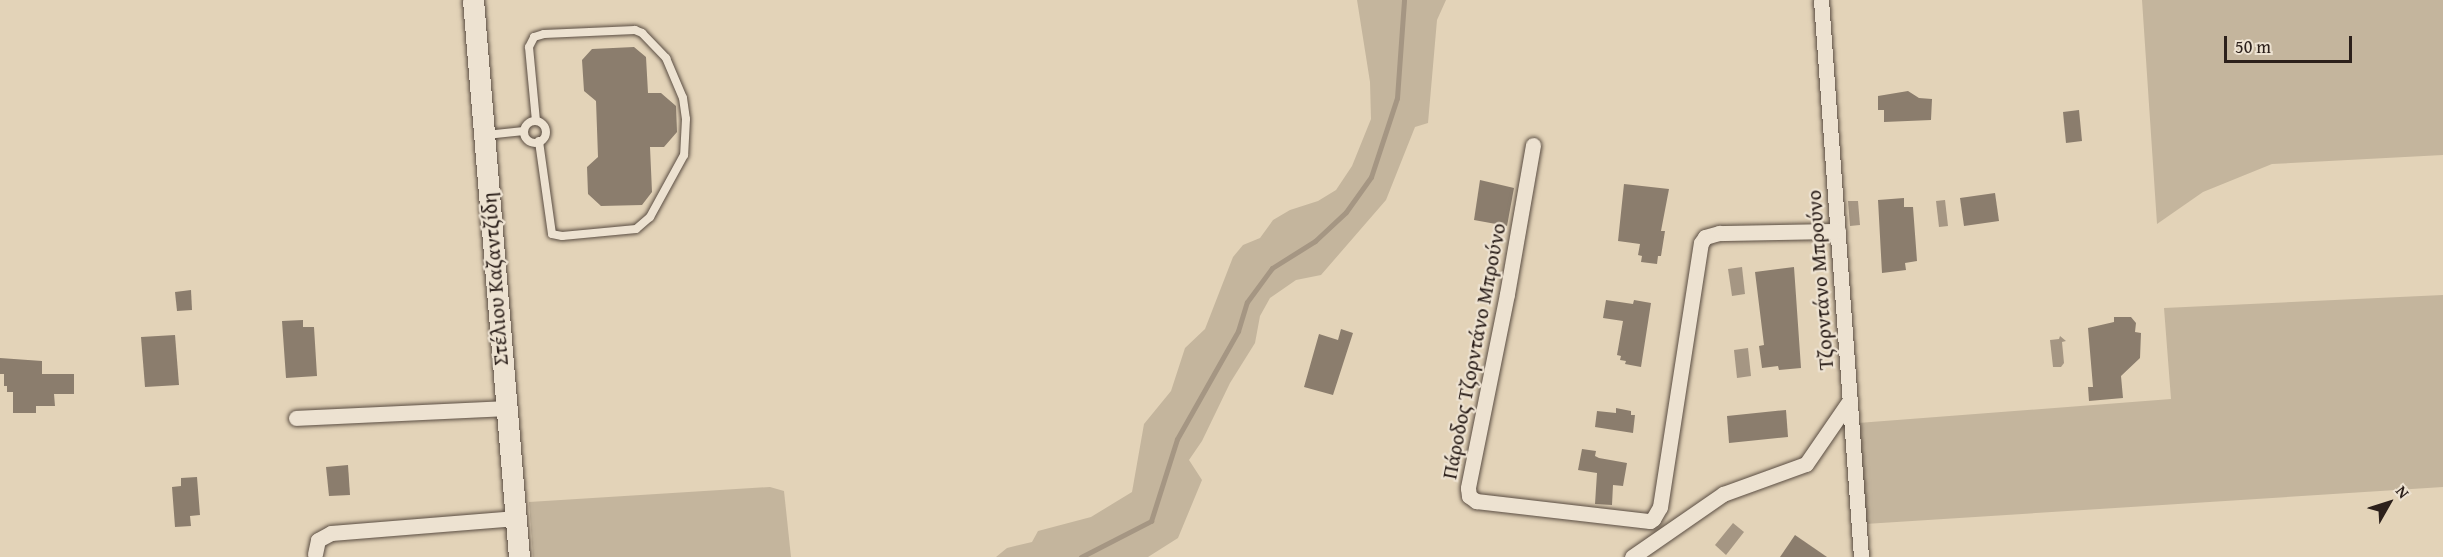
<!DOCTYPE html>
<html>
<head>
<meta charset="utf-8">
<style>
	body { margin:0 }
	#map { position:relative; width:2443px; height:557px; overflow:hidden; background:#e3d3b8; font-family:"Gentium Book Plus",serif }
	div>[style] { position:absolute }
	.green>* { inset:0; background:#c4b59d }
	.water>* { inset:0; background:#a59683 }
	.stream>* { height:5px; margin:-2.5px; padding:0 2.5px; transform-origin:2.5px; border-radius:2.5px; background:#a59683 }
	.building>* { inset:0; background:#8b7d6d }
	.roads { filter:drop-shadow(0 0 2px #5a4d42) drop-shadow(0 0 2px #5a4d42) }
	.lane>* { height:8px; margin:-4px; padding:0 4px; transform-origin:4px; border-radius:4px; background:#ede2d1 }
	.lane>.ring { margin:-4px; padding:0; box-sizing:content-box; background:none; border:8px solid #ede2d1; border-radius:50% }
	.street>* { height:15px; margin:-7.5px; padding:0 7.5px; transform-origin:7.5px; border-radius:7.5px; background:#ede2d1 }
	.secondary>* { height:21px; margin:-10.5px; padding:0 10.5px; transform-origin:10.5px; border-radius:10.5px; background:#ede2d1 }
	span { translate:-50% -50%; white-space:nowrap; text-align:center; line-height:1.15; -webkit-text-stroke:4.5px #ede2d1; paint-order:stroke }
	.street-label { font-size:21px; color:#2c201b }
	.north { position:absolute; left:2359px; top:473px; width:60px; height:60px; -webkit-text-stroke:4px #ede2d1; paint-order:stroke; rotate:51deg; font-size:16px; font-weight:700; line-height:24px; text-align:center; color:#2c201b }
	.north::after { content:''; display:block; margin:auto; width:21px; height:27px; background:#2c201b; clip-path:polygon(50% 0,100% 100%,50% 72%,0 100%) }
	.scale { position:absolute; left:2224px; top:36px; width:128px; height:27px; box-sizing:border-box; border:3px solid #2c201b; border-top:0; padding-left:8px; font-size:18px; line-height:21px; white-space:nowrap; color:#2c201b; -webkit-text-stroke:4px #ede2d1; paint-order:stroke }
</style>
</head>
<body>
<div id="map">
	<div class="green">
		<i style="clip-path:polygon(1357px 0,1446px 0,1437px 20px,1428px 123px,1415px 127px,1386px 200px,1321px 275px,1296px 280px,1270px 298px,1260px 316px,1255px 343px,1230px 383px,1202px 441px,1189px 460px,1202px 480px,1178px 538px,1148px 557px,996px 557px,1007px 548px,1032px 542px,1038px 531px,1091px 517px,1132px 492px,1144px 424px,1171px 391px,1185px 348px,1205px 329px,1233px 257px,1243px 245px,1260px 238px,1273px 220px,1290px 210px,1318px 201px,1336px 190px,1352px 166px,1371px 119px,1370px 82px)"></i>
		<i style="clip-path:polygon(2142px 0,2443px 0,2443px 155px,2272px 164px,2203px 192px,2157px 224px)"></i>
		<i style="clip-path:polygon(2443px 295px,2443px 487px,1865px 524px,1858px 423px,2171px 399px,2164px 308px)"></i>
		<i style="clip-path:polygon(770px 487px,784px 491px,791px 557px,533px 557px,529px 502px)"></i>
	</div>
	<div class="water">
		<i style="clip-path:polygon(1945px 200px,1948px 226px,1939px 227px,1936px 201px)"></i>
		<i style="clip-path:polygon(1848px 201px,1858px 201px,1860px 225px,1850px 226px)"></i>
		<i style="clip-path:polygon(1742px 267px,1745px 294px,1732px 296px,1728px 269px)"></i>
		<i style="clip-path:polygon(2060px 336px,2066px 341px,2062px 342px,2064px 363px,2061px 367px,2053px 367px,2050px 340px,2059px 339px)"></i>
		<i style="clip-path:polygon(1748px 348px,1751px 376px,1737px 378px,1734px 350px)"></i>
		<i style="clip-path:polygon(1733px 523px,1744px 532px,1726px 555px,1715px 545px)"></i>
	</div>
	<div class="stream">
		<i style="left:1081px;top:557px;width:79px;rotate:-27.2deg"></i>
		<i style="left:1151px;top:521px;width:86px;rotate:-72.4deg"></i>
		<i style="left:1177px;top:439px;width:124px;rotate:-60.5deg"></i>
		<i style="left:1238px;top:331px;width:30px;rotate:-73deg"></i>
		<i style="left:1247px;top:302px;width:42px;rotate:-53.7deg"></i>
		<i style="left:1272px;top:268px;width:51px;rotate:-32.1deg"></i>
		<i style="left:1315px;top:241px;width:42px;rotate:-43.1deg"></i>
		<i style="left:1346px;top:212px;width:43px;rotate:-54.5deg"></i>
		<i style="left:1371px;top:177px;width:83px;rotate:-71.8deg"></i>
		<i style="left:1397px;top:98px;width:98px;rotate:-85.9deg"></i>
	</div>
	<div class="building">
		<i style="clip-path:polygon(634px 47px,646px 57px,648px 93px,661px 93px,676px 106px,677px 132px,664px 147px,650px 147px,652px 192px,642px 205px,601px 206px,588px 194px,587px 167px,598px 157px,596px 101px,584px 91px,582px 60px,592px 49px)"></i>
		<i style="clip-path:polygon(1908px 91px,1919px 98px,1932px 99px,1931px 120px,1884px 122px,1884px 110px,1878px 110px,1878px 96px)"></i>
		<i style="clip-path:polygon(2079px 110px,2082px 141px,2066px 143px,2063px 112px)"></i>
		<i style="clip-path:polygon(1480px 180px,1514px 188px,1507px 226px,1474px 220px)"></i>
		<i style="clip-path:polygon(1624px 184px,1669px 189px,1661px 231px,1665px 231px,1661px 256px,1658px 256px,1657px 264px,1641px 262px,1642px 256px,1638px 255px,1640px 244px,1618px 241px)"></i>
		<i style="clip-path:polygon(1995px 193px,1999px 221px,1964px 226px,1960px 198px)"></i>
		<i style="clip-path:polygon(1904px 198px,1904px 207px,1913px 207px,1917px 261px,1905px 263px,1906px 270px,1882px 273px,1878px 200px)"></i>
		<i style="clip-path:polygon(1794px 267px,1801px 368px,1779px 370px,1778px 366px,1762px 368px,1759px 346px,1764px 345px,1755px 272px)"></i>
		<i style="clip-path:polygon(191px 290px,192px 310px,177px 311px,175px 292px)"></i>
		<i style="clip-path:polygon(1606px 300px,1633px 304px,1634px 300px,1651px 303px,1641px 367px,1625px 364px,1626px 361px,1620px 360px,1621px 356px,1617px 355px,1623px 321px,1603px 318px)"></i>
		<i style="clip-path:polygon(2114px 317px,2131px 317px,2136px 323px,2135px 332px,2141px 333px,2140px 358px,2121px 376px,2123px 398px,2089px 401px,2088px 387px,2093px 387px,2088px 328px,2114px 322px)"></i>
		<i style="clip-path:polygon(303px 320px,303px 327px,314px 327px,317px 376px,286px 378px,282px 321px)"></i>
		<i style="clip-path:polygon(1341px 329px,1353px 333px,1333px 395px,1304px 387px,1319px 334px,1338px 340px)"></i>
		<i style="clip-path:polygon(175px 335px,179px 385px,145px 387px,141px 337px)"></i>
		<i style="clip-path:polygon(0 358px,42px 361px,42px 374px,74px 374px,74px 394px,54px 394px,55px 406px,36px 406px,36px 413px,13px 413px,13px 392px,7px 392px,7px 386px,4px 386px,4px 374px,0 374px)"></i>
		<i style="clip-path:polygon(1616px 408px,1631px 411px,1631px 415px,1635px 415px,1633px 433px,1595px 427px,1597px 411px,1616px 413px)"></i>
		<i style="clip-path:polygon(1786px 410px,1788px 437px,1729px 443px,1727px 416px)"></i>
		<i style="clip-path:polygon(1582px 449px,1596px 451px,1595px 456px,1599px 458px,1627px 463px,1623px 486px,1613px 485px,1612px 505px,1595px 504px,1597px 473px,1578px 470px)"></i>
		<i style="clip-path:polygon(348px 465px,350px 495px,329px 496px,326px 467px)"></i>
		<i style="clip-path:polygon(197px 477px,200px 515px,190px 516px,191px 526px,175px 527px,172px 487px,181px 486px,181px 478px)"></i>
		<i style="clip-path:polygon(1795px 535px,1827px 557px,1780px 557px)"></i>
	</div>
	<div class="roads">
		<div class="lane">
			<i style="left:536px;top:121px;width:74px;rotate:-95.4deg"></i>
			<i style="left:529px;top:47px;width:11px;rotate:-63deg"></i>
			<i style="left:534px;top:37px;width:10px;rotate:-17deg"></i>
			<i style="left:544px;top:34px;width:91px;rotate:-2.5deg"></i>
			<i style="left:635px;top:30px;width:8px;rotate:23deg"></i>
			<i style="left:642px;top:33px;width:35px;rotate:46deg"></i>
			<i style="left:666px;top:58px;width:43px;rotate:67deg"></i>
			<i style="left:683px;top:98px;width:21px;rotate:82deg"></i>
			<i style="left:686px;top:119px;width:36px;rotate:93deg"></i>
			<i style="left:684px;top:155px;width:71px;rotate:118.7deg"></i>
			<i style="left:650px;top:217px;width:18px;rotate:139deg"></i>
			<i style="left:636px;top:229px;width:74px;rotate:174.6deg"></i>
			<i style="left:562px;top:236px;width:10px;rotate:-169deg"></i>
			<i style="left:552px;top:234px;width:94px;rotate:-98deg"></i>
			<i class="ring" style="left:524px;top:121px;width:14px;height:14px"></i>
			<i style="left:486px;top:135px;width:38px;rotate:-6deg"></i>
		</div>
		<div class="street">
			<i style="left:1821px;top:0;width:558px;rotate:85.89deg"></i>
			<i style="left:1533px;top:145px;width:151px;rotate:99.9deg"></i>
			<i style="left:1507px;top:294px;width:198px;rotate:101.4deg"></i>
			<i style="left:1468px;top:488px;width:8px;rotate:83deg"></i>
			<i style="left:1469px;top:496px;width:9px;rotate:36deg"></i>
			<i style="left:1476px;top:501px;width:175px;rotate:6.6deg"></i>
			<i style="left:1650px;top:521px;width:4px;rotate:-34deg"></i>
			<i style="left:1653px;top:519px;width:14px;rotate:-60deg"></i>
			<i style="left:1660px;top:507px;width:267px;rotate:-81.2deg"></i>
			<i style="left:1701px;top:243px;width:7px;rotate:-56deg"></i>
			<i style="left:1705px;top:237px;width:15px;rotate:-16deg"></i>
			<i style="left:1719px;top:233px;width:119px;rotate:-1deg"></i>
			<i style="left:296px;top:418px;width:210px;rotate:-2.7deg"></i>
			<i style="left:315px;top:554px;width:14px;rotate:-78deg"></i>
			<i style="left:318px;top:540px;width:15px;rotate:-28deg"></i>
			<i style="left:331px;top:533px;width:186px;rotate:-4.6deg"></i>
			<i style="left:1632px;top:557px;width:111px;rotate:-34.7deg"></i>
			<i style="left:1723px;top:494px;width:88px;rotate:-19.9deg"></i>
			<i style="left:1806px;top:464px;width:78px;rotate:-55.5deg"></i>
		</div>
		<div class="secondary">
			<i style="left:473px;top:0;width:559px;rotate:85.28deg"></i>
		</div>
	</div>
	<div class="street-label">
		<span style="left:495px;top:279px;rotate:-94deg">Στέλιου Καζαντζίδη</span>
		<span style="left:1820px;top:280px;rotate:-94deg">Τζορντάνο Μπρούνο</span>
		<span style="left:1474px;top:351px;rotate:-79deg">Πάροδος Τζορντάνο Μπρούνο</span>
	</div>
	<div class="north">N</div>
	<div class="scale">50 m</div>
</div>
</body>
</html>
